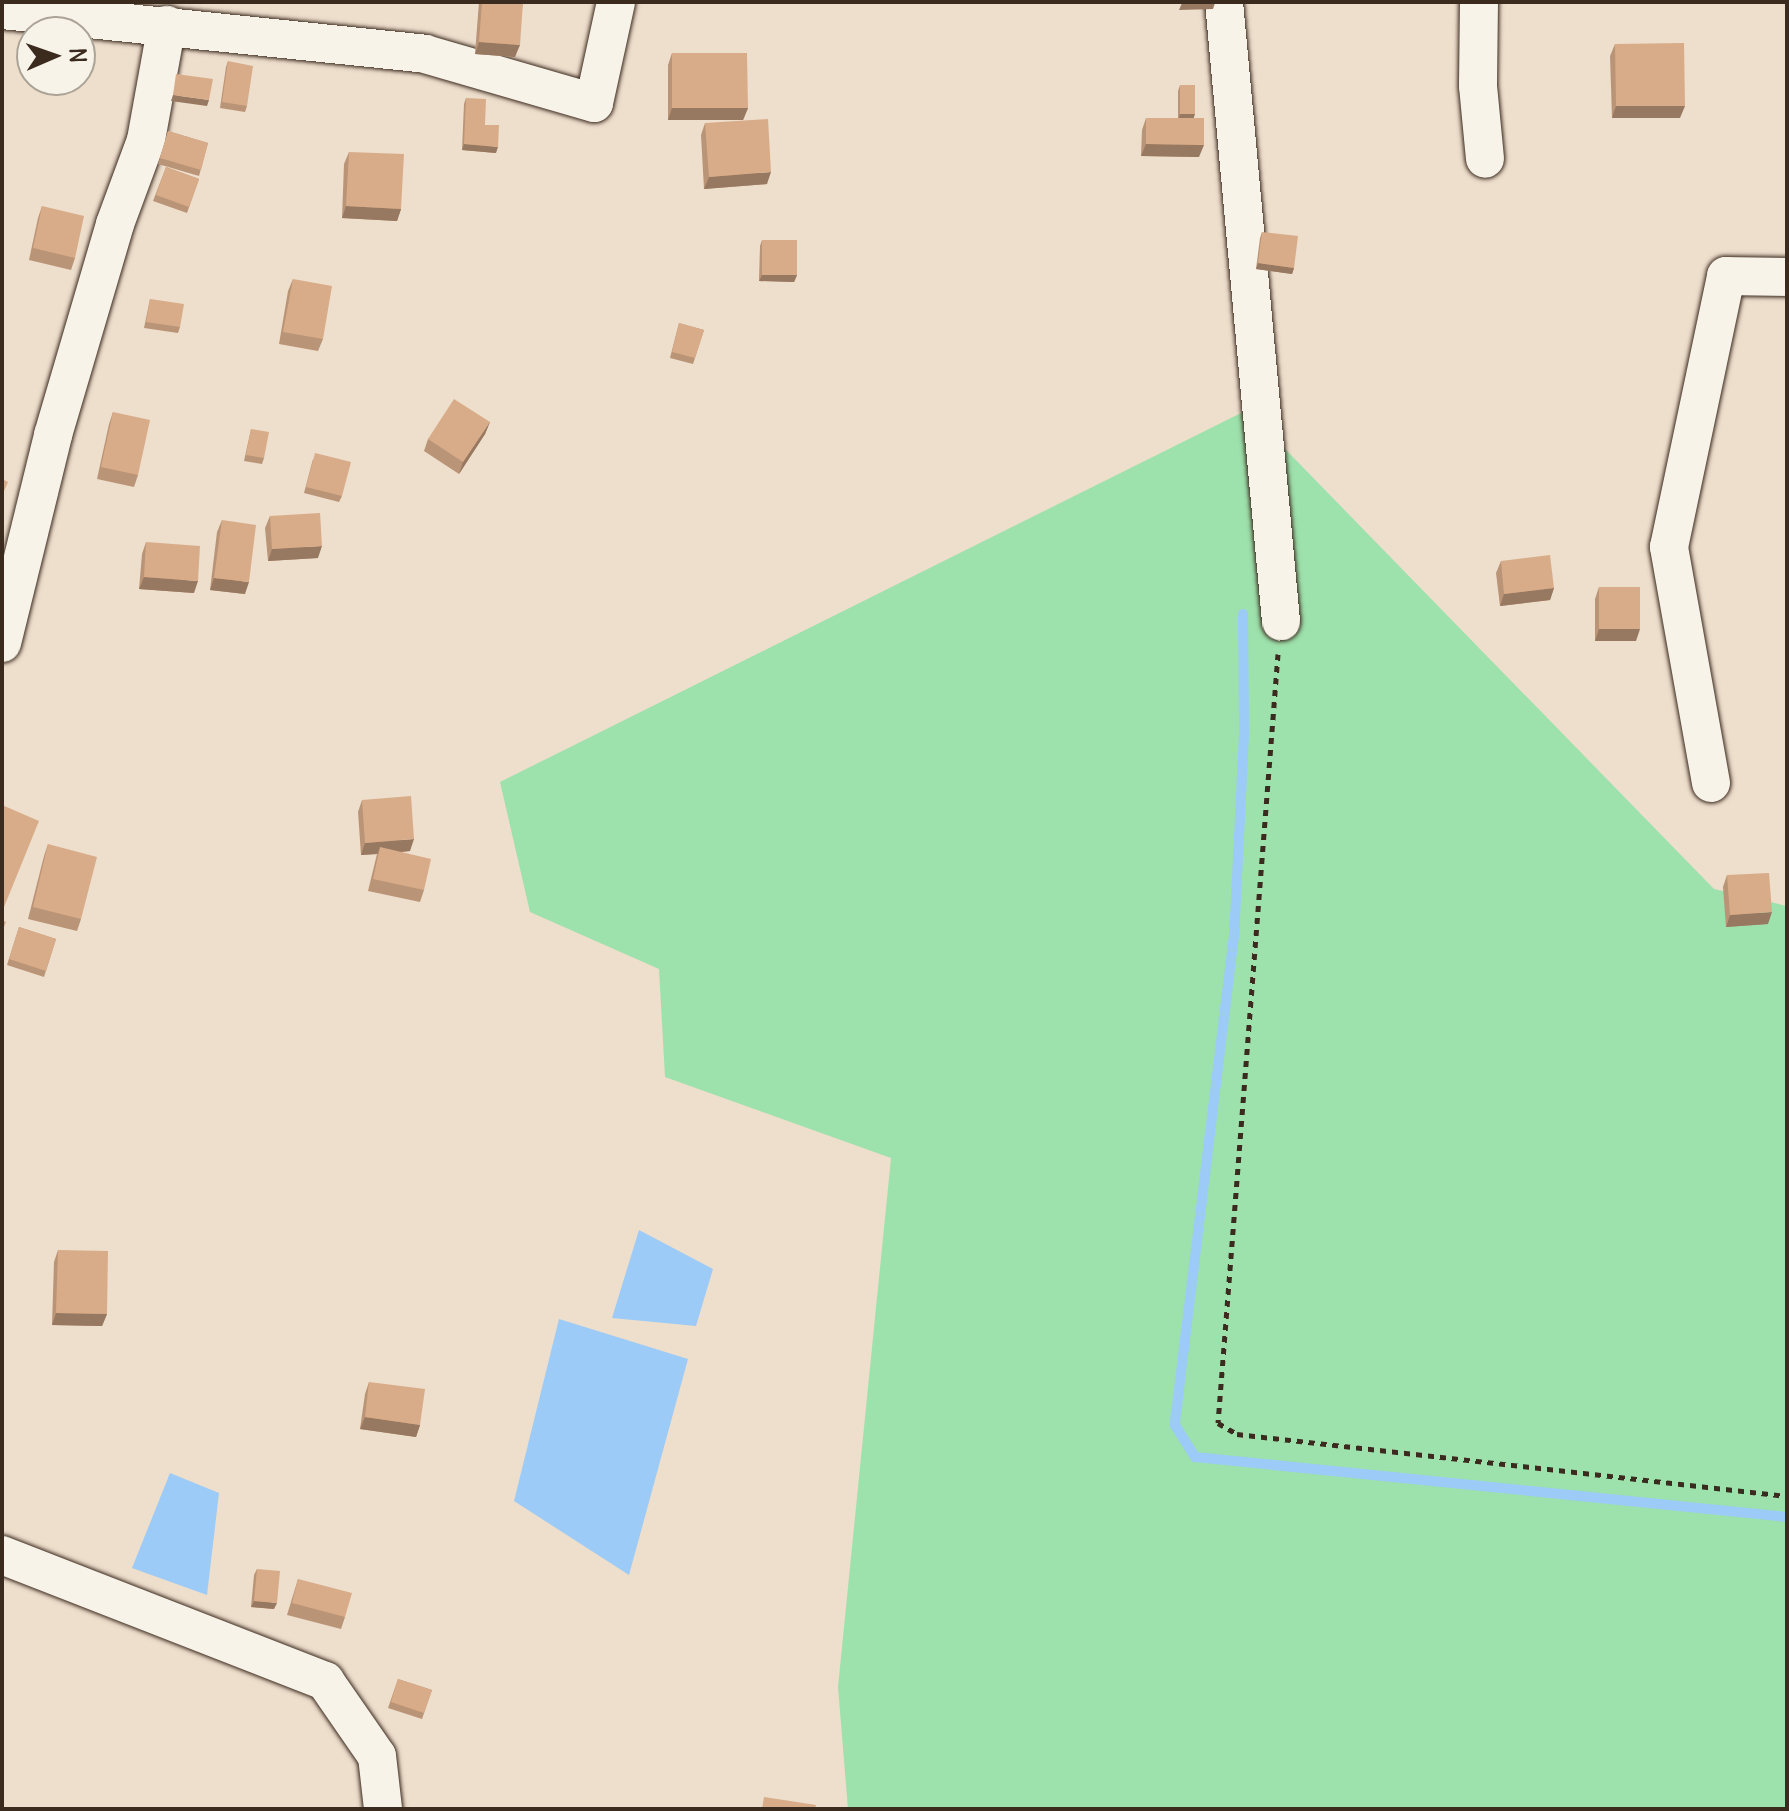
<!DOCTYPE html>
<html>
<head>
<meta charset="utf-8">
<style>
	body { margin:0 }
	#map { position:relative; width:1789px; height:1811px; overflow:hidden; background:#eedecc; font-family:Delius,sans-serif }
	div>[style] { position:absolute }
	.green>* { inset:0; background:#9de1ac }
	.water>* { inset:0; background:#9ccbf7 }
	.stream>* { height:10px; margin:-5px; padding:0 5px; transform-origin:5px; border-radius:5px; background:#9ccbf7 }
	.path>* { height:5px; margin-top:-2.5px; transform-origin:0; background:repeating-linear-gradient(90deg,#3b2a1e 0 6px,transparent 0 12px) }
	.roads { filter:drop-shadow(0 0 2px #3b2a1e) drop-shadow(0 0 2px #3b2a1e) }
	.street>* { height:38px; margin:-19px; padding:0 19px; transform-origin:19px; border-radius:19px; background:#f7f3e8 }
	.wall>* { inset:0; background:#ba9476 }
	.shaded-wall>* { inset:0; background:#977860 }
	.building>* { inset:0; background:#d8ac89 }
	span { translate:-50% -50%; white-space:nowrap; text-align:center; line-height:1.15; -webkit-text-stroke:7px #f7f3e8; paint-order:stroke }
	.frame { position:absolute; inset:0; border:4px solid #3b2a1e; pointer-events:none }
	.north { position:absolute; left:16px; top:16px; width:80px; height:80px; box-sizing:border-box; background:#f7f3e8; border:2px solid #aca397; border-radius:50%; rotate:88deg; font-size:22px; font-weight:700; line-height:32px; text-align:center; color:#3b2a1e }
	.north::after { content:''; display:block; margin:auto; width:28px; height:36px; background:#3b2a1e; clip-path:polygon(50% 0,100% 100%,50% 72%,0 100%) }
</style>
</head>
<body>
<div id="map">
	<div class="green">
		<i style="clip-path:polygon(1247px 410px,1714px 889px,1787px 906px,1787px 1809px,848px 1809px,838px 1687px,891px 1158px,665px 1077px,659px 969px,530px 912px,500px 782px)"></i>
	</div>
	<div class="water">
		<i style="clip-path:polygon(639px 1230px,713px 1269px,696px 1326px,612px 1318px)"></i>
		<i style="clip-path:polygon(559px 1319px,688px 1359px,629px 1575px,514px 1501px)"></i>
		<i style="clip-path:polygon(170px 1473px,219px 1493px,207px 1595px,132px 1568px)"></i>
	</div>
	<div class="stream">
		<i style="left:1243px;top:614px;width:120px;rotate:89.5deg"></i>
		<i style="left:1244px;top:734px;width:201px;rotate:92.8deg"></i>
		<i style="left:1234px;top:935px;width:494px;rotate:96.9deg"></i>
		<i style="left:1175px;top:1425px;width:38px;rotate:58deg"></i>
		<i style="left:1195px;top:1457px;width:595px;rotate:5.79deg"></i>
	</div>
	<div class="path">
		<i style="left:1278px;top:654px;width:771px;rotate:94.46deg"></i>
		<i style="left:1218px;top:1423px;width:22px;rotate:30deg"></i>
		<i style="left:1237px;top:1434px;width:553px;rotate:6.43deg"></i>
	</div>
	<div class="roads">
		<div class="street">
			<i style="left:1224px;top:2px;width:622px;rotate:84.74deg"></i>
			<i style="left:1479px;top:2px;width:84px;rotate:90.7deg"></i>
			<i style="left:1478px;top:86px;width:73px;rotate:84.5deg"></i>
			<i style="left:2px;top:10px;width:425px;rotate:5.9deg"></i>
			<i style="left:425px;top:54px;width:176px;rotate:16.2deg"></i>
			<i style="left:594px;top:103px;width:103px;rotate:-77.7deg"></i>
			<i style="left:2px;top:643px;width:214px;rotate:-76.2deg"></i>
			<i style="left:53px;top:435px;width:220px;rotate:-73.6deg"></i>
			<i style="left:115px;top:224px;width:90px;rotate:-69.7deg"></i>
			<i style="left:146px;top:140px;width:117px;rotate:-79.7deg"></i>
			<i style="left:1711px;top:783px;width:240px;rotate:-100.1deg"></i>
			<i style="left:1669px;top:547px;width:277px;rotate:-78.1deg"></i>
			<i style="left:1726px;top:276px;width:61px;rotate:0.9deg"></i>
			<i style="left:2px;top:1555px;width:347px;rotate:21.3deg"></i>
			<i style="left:325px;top:1681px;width:91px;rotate:55.3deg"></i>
			<i style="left:377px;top:1756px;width:53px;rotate:83.5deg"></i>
		</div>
	</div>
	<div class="wall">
		<i style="clip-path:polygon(479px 2px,523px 2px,515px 57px,475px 54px)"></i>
		<i style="clip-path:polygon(1615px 44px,1680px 118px,1612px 118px,1610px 56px)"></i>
		<i style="clip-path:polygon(672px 53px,748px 108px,743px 120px,668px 120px,668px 65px)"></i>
		<i style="clip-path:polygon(228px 61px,247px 106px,245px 112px,220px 108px,226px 67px)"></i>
		<i style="clip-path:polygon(1180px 85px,1194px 118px,1199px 157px,1141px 156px,1142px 130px,1146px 118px,1178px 118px,1178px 91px)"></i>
		<i style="clip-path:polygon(466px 98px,485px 125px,496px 153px,462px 150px,464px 104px)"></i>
		<i style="clip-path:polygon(705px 123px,767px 184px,704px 189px,701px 135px)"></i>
		<i style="clip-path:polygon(168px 131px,208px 143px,199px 176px,158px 164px)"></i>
		<i style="clip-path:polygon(349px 152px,401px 209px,397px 221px,342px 218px,344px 164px)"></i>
		<i style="clip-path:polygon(166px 167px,199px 179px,187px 213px,153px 201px)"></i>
		<i style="clip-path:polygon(42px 206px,75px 258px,71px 270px,29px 260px,38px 218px)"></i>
		<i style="clip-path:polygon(1262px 232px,1294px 268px,1292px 274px,1256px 269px,1260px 238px)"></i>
		<i style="clip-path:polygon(762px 240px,797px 275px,794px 282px,759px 281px,760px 246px)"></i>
		<i style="clip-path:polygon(293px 279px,323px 339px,318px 351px,279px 344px,288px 291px)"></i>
		<i style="clip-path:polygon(150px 299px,180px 327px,178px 333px,144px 328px)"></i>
		<i style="clip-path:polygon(679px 323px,704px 330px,693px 364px,670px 358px)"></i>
		<i style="clip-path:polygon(113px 412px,138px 475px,134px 487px,97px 479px,109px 424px)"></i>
		<i style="clip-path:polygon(490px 422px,485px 434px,459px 474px,424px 451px,428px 439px)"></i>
		<i style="clip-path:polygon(251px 429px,264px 458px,262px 464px,244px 461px)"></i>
		<i style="clip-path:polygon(313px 459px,342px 496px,339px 502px,304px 493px)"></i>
		<i style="clip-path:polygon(270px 516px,318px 558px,268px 561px,265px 528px)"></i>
		<i style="clip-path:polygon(222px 520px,245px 594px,210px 590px,217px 532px)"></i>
		<i style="clip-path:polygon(146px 542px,194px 593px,139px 589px,142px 554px)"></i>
		<i style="clip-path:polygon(1501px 561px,1554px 588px,1550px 600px,1500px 606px,1496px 573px)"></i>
		<i style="clip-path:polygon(1599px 587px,1636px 641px,1595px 641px,1595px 599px)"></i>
		<i style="clip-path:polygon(362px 800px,410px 851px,402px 852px,424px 890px,420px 902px,368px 891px,377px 854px,361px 855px,358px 812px)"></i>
		<i style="clip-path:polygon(48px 844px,81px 919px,77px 931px,28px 919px,44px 856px)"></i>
		<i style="clip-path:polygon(1727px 875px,1768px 924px,1726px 927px,1723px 887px)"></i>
		<i style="clip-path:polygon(19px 927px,56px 939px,44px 977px,7px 965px)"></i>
		<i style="clip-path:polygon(58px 1250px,107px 1314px,102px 1326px,52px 1325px,54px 1262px)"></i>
		<i style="clip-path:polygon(369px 1382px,420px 1425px,416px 1437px,360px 1429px,365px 1394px)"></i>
		<i style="clip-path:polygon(257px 1569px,274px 1609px,251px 1607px,254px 1575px)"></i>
		<i style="clip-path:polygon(298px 1579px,345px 1617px,341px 1629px,287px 1615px)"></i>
		<i style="clip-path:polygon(398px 1679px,432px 1690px,422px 1719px,388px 1708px)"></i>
	</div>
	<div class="shaded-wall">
		<i style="clip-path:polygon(1182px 3px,1215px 3px,1213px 9px,1179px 10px)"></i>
		<i style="clip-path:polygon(479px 42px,520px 45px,515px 57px,475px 54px)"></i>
		<i style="clip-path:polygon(173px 95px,209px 100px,207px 106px,171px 101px)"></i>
		<i style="clip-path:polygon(1616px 106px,1685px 106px,1680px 118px,1612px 118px)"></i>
		<i style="clip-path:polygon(672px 108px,748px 108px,743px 120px,668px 120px)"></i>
		<i style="clip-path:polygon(1180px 114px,1195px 114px,1193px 120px,1178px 120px)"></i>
		<i style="clip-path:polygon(464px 144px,498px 147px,496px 153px,462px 150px)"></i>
		<i style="clip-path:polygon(1146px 144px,1204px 145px,1199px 157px,1141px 156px)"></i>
		<i style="clip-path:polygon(771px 172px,767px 184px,704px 189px,709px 177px)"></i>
		<i style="clip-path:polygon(346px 206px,401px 209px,397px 221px,342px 218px)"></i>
		<i style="clip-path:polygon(1258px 263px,1294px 268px,1292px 274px,1256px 269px)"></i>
		<i style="clip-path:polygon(762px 275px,797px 275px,794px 282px,759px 281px)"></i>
		<i style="clip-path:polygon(490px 422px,485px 434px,459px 474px,463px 462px)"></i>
		<i style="clip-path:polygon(322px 546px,318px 558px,268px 561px,272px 549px)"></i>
		<i style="clip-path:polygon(144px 577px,198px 581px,194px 593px,139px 589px)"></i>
		<i style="clip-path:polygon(214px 578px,249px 582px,245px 594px,210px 590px)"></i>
		<i style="clip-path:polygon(1554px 588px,1550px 600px,1500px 606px,1504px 594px)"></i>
		<i style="clip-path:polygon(1599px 629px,1640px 629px,1636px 641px,1595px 641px)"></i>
		<i style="clip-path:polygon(414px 839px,410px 851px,378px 854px,380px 847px,377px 854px,361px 855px,365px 843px)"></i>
		<i style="clip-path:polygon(1772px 912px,1768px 924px,1726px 927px,1730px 915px)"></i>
		<i style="clip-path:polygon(56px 1313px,107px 1314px,102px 1326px,52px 1325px)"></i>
		<i style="clip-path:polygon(365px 1417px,420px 1425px,416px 1437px,360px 1429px)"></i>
		<i style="clip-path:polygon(254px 1601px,277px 1603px,274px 1609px,251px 1607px)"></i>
	</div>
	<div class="building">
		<i style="clip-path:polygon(482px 2px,523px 2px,520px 45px,479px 42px)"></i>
		<i style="clip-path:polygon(1182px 2px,1215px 2px,1215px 3px,1182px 3px)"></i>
		<i style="clip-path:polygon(1684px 43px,1685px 106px,1616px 106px,1615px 44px)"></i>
		<i style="clip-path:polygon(672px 53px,747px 53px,748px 108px,672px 108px)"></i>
		<i style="clip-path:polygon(228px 61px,253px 66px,247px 106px,222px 102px)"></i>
		<i style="clip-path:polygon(176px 74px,213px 79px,209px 100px,173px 95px)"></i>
		<i style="clip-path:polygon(1180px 85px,1195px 85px,1195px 114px,1180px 114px)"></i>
		<i style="clip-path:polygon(466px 98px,486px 99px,485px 125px,499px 125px,498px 147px,464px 144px)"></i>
		<i style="clip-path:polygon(1146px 118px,1204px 118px,1204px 145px,1146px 144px)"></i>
		<i style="clip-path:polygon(768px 119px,771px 172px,709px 177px,705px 123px)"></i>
		<i style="clip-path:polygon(168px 131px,208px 143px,201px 170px,160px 158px)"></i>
		<i style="clip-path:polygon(349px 152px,404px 154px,401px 209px,346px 206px)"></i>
		<i style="clip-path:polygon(166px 167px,199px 179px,189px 207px,156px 195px)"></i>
		<i style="clip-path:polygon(42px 206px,84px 216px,75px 258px,33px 248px)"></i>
		<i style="clip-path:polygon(1262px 232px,1298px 236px,1294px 268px,1258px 263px)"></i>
		<i style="clip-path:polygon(762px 240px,797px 240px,797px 275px,762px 275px)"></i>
		<i style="clip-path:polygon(293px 279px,332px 286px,323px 339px,283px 332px)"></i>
		<i style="clip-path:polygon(150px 299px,184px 304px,180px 327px,146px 322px)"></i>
		<i style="clip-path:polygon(679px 323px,704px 330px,695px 358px,672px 352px)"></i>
		<i style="clip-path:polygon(454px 399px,490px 422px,463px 462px,428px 439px)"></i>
		<i style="clip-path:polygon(113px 412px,150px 420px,138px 475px,101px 467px)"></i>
		<i style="clip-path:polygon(251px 429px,269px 432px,264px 458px,246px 455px)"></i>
		<i style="clip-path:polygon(315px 453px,351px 462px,342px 496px,306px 487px)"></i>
		<i style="clip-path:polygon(2px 479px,8px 482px,2px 496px)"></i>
		<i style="clip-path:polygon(320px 513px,322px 546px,272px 549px,270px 516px)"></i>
		<i style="clip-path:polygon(222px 520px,256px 525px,249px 582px,214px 578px)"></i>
		<i style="clip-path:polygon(146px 542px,200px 546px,198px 581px,144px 577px)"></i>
		<i style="clip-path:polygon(1550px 555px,1554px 588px,1504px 594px,1501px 561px)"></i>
		<i style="clip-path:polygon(1599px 587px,1640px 587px,1640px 629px,1599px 629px)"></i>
		<i style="clip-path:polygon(411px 796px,414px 839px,365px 843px,362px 800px)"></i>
		<i style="clip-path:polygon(2px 805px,39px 821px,2px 912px)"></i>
		<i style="clip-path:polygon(48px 844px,97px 857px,81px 919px,33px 907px)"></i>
		<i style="clip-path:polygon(380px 847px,431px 859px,424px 890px,373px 879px)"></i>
		<i style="clip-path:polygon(1769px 873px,1772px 912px,1730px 915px,1727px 875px)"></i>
		<i style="clip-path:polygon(2px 920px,6px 922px,2px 932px)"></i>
		<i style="clip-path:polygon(19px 927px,56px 939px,46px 971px,9px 959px)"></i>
		<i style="clip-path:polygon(58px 1250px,108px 1251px,107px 1314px,56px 1313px)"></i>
		<i style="clip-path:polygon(369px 1382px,425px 1389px,420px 1425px,365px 1417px)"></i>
		<i style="clip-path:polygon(257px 1569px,280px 1571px,277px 1603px,254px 1601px)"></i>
		<i style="clip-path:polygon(298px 1579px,352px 1593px,345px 1617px,292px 1603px)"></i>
		<i style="clip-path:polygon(398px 1679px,432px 1690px,424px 1713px,391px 1702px)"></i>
		<i style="clip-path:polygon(764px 1797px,816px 1805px,815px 1809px,762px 1809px)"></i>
	</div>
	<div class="frame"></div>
	<div class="north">N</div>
</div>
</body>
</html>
